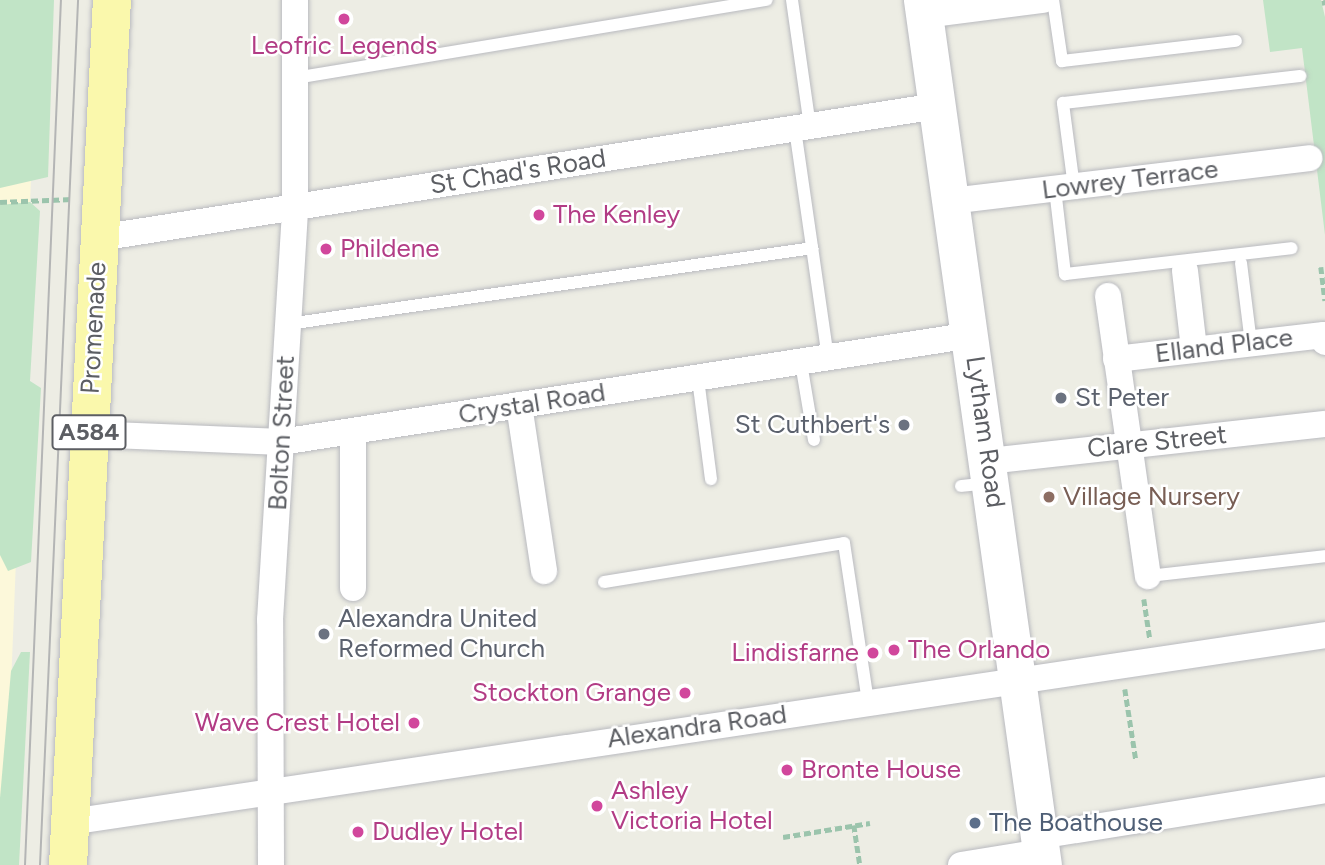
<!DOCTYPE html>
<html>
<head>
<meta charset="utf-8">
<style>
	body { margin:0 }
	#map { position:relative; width:1325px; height:865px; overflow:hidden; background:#edede4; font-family:Figtree,sans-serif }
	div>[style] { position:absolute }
	.commercial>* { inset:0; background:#fcf8da }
	.green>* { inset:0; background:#c1e4c6 }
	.path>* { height:4.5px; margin-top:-2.25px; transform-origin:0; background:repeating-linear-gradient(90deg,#9bc4ac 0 7px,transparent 0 10.5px) }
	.roads { filter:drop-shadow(0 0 2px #b9babf) drop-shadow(0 0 2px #b9babf) }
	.lane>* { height:12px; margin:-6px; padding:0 6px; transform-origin:6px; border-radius:6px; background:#fff }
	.street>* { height:26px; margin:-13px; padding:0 13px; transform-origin:13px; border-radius:13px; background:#fff }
	.secondary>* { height:37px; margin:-18.5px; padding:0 18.5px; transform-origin:18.5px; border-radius:18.5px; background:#fff }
	.primary>* { height:38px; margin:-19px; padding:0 19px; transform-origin:19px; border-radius:19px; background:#faf8ac }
	.tram>* { height:2px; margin:-1px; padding:0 1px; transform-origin:1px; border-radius:1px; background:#b4b5b5 }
	.dots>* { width:19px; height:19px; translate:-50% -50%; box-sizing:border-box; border:4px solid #fff; border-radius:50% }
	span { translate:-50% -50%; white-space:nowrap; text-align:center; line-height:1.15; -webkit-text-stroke:5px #fff; paint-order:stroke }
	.shield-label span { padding:2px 5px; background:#fff; border:2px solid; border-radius:5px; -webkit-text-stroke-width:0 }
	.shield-label { font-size:24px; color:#5c5e63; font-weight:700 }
	.hotel-label { font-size:26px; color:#b23c85 }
	.left { translate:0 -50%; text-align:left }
	.right { translate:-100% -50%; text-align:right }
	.street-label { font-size:26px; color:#5c5e63 }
	.worship-label { font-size:26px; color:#5b616d }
	.education-label { font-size:26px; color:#785e54 }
	.service-label { font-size:26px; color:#4e5e75 }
</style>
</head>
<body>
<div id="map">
	<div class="commercial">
		<i style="clip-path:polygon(0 0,38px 0,4px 865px,0 865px)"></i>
	</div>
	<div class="green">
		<i style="clip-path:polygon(0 0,54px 0,48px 177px,0 188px)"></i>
		<i style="clip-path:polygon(1263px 0,1321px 0,1325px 17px,1325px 235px,1302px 48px,1270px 52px)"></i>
		<i style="clip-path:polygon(30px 202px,40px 211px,30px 381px,41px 388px,31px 562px,8px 571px,0 555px,0 205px)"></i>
		<i style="clip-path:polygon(21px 652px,30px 652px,19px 865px,0 865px,0 798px,11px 671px)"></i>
	</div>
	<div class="path">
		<i style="left:1324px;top:0;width:5px;rotate:79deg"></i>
		<i style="left:0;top:202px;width:73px;rotate:-2.4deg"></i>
		<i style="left:1321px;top:267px;width:34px;rotate:83deg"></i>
		<i style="left:1144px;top:599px;width:40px;rotate:81.5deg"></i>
		<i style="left:1125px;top:689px;width:72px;rotate:81.2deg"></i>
		<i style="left:854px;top:825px;width:40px;rotate:81.5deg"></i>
		<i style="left:783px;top:837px;width:88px;rotate:-9.1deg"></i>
	</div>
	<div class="roads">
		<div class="lane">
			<i style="left:792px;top:0;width:128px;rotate:81.9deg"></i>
			<i style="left:1053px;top:0;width:62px;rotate:81.6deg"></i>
			<i style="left:1062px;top:61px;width:175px;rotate:-6.6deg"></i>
			<i style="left:295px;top:78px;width:478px;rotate:-9.4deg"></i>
			<i style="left:795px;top:129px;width:232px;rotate:81.8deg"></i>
			<i style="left:1074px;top:187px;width:85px;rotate:-97.5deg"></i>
			<i style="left:1063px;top:103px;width:239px;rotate:-6.5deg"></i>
			<i style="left:1055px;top:189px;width:86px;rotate:83.3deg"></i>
			<i style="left:1065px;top:274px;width:228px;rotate:-6.5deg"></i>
			<i style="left:1241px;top:263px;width:81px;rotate:82.9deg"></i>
			<i style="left:288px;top:324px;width:530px;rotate:-8.24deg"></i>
			<i style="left:801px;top:363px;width:78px;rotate:80.4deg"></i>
			<i style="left:698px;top:379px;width:101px;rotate:82.6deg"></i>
			<i style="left:961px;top:486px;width:27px;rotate:-6deg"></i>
			<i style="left:1148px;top:576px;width:178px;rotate:-6.4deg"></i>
			<i style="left:604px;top:582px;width:243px;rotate:-9.2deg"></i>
			<i style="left:844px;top:543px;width:161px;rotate:81.4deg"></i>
		</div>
		<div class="street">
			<i style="left:924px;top:15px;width:120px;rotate:-7.2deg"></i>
			<i style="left:950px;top:201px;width:362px;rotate:-6.8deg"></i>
			<i style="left:99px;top:238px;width:848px;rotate:-8.95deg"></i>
			<i style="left:1185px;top:271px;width:79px;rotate:83.4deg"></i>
			<i style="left:1108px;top:296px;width:283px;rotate:81.9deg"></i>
			<i style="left:1116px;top:359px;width:209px;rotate:-6.6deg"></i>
			<i style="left:1324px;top:335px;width:7px;rotate:82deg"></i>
			<i style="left:519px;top:405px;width:168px;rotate:81.4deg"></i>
			<i style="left:89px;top:434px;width:192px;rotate:2.4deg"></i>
			<i style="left:281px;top:442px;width:699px;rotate:-8.8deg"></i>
			<i style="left:989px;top:461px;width:338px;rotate:-6.3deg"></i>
			<i style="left:353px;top:588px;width:156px;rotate:-90deg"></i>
			<i style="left:70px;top:822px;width:1269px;rotate:-8.47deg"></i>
			<i style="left:1039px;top:836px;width:290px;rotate:-9.1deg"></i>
			<i style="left:271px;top:865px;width:245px;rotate:-90.2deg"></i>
			<i style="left:270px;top:620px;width:415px;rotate:-86.5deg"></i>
			<i style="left:295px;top:206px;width:206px;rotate:-90deg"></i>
			<i style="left:961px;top:865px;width:81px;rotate:-9.2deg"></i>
		</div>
		<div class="secondary">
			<i style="left:922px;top:0;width:873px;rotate:82.04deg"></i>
		</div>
		<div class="primary">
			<i style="left:68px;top:865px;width:866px;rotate:-87.09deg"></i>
		</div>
	</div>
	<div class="tram">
		<i style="left:25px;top:865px;width:866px;rotate:-87.62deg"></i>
		<i style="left:40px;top:865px;width:866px;rotate:-87.48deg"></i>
	</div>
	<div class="dots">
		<i style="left:344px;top:19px;background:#d1479c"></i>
		<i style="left:539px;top:215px;background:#d1479c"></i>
		<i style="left:326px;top:249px;background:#d1479c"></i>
		<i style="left:1061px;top:398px;background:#6b7280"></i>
		<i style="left:904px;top:425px;background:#6b7280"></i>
		<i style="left:1049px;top:497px;background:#8d6e63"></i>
		<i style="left:324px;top:634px;background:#6b7280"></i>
		<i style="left:894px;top:650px;background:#d1479c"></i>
		<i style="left:873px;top:653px;background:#d1479c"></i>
		<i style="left:685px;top:693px;background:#d1479c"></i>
		<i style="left:414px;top:723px;background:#d1479c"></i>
		<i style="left:787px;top:770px;background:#d1479c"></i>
		<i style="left:597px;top:806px;background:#d1479c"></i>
		<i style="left:975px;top:823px;background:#5c6f8a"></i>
		<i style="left:358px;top:832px;background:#d1479c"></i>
	</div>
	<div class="shield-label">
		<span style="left:89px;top:432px">A584</span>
	</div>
	<div class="hotel-label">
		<span style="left:344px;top:46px">Leofric Legends</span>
		<span class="left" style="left:553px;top:215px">The Kenley</span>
		<span class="left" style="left:340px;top:249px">Phildene</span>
		<span class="left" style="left:908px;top:650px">The Orlando</span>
		<span class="right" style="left:859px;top:653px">Lindisfarne</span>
		<span class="right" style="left:671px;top:693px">Stockton Grange</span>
		<span class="right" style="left:400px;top:723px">Wave Crest Hotel</span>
		<span class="left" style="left:801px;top:770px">Bronte House</span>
		<span class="left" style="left:611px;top:806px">Ashley<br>Victoria Hotel</span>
		<span class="left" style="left:372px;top:832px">Dudley Hotel</span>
	</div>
	<div class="street-label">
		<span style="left:518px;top:172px;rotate:-9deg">St Chad's Road</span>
		<span style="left:1130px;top:180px;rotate:-7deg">Lowrey Terrace</span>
		<span style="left:94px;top:328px;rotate:-87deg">Promenade</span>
		<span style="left:1224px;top:346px;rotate:-7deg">Elland Place</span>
		<span style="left:532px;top:404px;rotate:-9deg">Crystal Road</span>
		<span style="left:985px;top:432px;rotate:82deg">Lytham Road</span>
		<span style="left:282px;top:433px;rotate:-87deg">Bolton Street</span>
		<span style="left:1157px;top:442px;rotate:-6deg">Clare Street</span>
		<span style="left:697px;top:727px;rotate:-8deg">Alexandra Road</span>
	</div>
	<div class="worship-label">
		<span class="left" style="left:1075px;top:398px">St Peter</span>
		<span class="right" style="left:890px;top:425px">St Cuthbert's</span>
		<span class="left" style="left:338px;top:634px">Alexandra United<br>Reformed Church</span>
	</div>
	<div class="education-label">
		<span class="left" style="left:1063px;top:497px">Village Nursery</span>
	</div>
	<div class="service-label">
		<span class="left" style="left:989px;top:823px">The Boathouse</span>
	</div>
</div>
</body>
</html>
